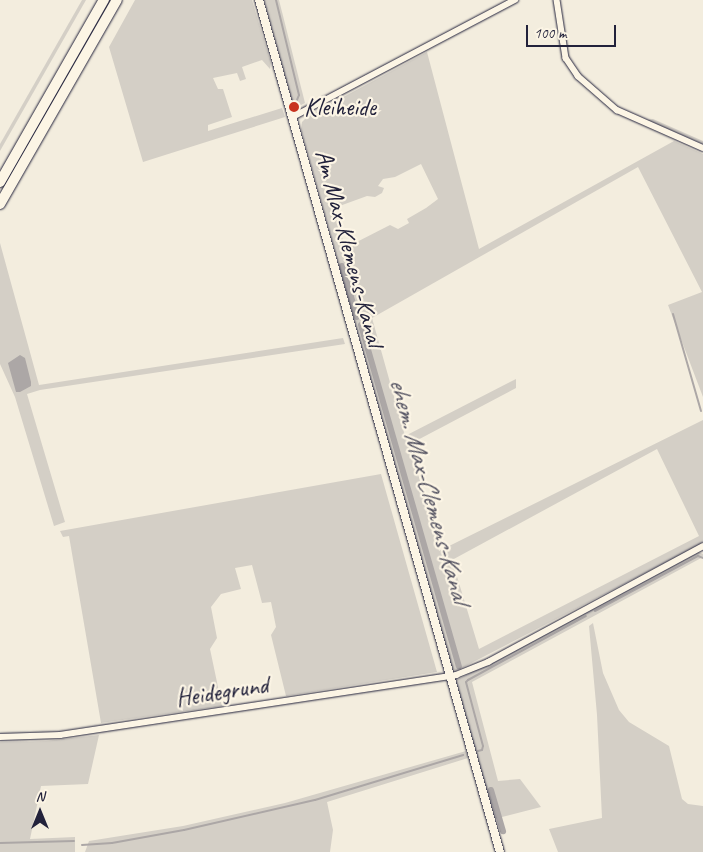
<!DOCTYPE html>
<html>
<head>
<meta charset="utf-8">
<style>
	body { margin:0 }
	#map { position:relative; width:703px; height:852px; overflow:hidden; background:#f3edde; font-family:Caveat,sans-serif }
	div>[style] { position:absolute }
	.green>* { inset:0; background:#d4cfc6 }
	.water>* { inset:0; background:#aca7a6 }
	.stream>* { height:2px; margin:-1px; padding:0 1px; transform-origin:1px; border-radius:1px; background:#aca7a6 }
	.canal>* { height:6px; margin:-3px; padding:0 3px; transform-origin:3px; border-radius:3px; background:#aca7a6 }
	.roads { filter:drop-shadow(0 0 1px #22223b) drop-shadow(0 0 1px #22223b) }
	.minor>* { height:5.5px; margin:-2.75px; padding:0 2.75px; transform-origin:2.75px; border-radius:2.75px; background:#fcf5e5 }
	.secondary>* { height:8px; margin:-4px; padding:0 4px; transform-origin:4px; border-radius:4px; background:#fcf5e5 }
	.motorway>* { height:10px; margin:-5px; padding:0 5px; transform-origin:5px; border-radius:5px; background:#fcf5e5 }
	.dots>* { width:14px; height:14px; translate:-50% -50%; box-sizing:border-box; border:2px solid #fcf5e5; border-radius:50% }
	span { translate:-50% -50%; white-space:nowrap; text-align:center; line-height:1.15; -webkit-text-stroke:4.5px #fcf5e5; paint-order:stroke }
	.poi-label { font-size:25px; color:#22223b }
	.left { translate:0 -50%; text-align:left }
	.street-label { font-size:25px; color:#22223b }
	.water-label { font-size:26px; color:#525160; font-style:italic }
	.north { position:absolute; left:15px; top:787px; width:50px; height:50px; -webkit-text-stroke:4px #fcf5e5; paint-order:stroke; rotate:0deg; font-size:14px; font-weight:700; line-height:20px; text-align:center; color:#22223b }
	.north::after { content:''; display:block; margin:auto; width:18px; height:22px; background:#22223b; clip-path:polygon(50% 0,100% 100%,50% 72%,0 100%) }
	.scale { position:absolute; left:526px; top:25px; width:90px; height:22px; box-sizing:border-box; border:2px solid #22223b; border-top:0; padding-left:6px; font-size:15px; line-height:18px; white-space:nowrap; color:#22223b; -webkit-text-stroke:4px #fcf5e5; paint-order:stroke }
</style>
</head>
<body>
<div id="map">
	<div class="green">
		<i style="clip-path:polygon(82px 0,86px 0,0 151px,0 144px)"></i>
		<i style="clip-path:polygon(135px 0,252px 0,271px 63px,270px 69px,262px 60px,242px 67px,246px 79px,240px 81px,237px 73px,213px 78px,218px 89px,223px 89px,232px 117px,208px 125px,208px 131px,282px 108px,285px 117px,143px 162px,109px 47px)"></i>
		<i style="clip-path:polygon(264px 0,279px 0,305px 103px,299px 106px,293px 104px)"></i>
		<i style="clip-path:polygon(evenodd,427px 52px,479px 249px,674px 141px,703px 154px,703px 397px,668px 305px,702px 292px,638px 167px,372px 318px,405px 436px,516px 379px,516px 388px,410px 444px,439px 551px,703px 420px,703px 543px,456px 671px,451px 667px,301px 129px,302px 122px,308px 116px,427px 52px,421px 164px,438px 199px,426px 208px,407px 219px,409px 223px,398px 229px,390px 225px,345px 248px,334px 208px,367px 196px,375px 197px,382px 193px,384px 188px,378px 186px,383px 179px,395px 177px,421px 164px,427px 52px,657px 449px,699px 536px,479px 649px,452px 560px,657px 449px)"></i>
		<i style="clip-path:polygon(653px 119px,703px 141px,703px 144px,647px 120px)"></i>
		<i style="clip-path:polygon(0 243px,39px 385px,343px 338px,345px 344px,40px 390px,27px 394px,65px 522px,54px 526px,15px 397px,0 364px)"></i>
		<i style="clip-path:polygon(381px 474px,437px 672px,286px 696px,271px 635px,276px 627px,271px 602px,262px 603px,252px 565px,235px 568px,241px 589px,221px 594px,211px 607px,217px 638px,210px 649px,222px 706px,101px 723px,69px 536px,63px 537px,60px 531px)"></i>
		<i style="clip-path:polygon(698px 552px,703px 554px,703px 557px,472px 682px,498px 781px,520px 779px,541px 807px,494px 819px,455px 681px)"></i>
		<i style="clip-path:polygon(593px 623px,603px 673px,619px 710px,629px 722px,669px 746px,682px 799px,688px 804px,703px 806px,703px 852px,558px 852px,549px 829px,602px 818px,597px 715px,589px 626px)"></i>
		<i style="clip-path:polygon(99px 735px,88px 784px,41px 786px,30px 839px,75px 837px,75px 852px,0 852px,0 742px,46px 741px)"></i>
		<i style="clip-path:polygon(466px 751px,468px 758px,327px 802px,333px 830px,330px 852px,85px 852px,89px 841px,183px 826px,285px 803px)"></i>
	</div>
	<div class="water">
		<i style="clip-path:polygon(20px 355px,25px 358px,31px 382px,31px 386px,20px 392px,16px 392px,8px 363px)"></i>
	</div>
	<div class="stream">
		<i style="left:276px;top:0;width:98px;rotate:76.4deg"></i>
		<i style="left:299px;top:95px;width:5px;rotate:112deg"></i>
		<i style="left:673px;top:314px;width:101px;rotate:73.9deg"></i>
		<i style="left:595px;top:611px;width:117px;rotate:-28.1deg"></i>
		<i style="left:698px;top:556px;width:5px;rotate:22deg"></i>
		<i style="left:478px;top:751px;width:4px;rotate:-14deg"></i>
		<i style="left:482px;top:750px;width:4px;rotate:-76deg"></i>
		<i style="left:483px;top:746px;width:66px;rotate:-104.9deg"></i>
		<i style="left:466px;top:682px;width:3px;rotate:-45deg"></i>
		<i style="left:468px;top:680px;width:134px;rotate:-28.5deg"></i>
		<i style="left:0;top:843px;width:74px;rotate:-1.5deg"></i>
		<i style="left:82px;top:845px;width:30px;rotate:-4deg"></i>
		<i style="left:112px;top:843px;width:73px;rotate:-10.2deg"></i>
		<i style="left:184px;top:830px;width:134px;rotate:-12.9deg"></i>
		<i style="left:315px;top:800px;width:155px;rotate:-16.9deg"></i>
	</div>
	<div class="canal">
		<i style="left:342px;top:266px;width:53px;rotate:73.6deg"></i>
		<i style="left:361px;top:325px;width:355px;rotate:74deg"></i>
		<i style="left:491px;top:790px;width:43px;rotate:73.7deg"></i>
	</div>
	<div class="roads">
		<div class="minor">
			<i style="left:557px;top:0;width:59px;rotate:81.2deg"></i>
			<i style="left:566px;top:58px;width:22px;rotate:56deg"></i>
			<i style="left:578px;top:76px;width:52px;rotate:41.1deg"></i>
			<i style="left:617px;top:110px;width:94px;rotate:23.8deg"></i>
			<i style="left:293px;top:117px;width:251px;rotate:-27.8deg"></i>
			<i style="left:0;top:737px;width:60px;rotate:-1.9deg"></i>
			<i style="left:60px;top:735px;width:401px;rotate:-8.6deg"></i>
			<i style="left:456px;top:675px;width:35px;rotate:-22deg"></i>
			<i style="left:488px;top:662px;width:244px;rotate:-28.3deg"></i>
		</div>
		<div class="secondary">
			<i style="left:259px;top:0;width:885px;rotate:74.21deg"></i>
		</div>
		<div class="motorway">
			<i style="left:0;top:182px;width:210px;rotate:-60.3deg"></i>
			<i style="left:0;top:204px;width:235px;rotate:-60.2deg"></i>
		</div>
	</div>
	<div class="dots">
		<i style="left:294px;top:107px;background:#c8321e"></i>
	</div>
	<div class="poi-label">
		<span class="left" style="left:304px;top:107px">Kleiheide</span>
	</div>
	<div class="street-label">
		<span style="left:349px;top:248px;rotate:75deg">Am Max-Klemens-Kanal</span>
		<span style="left:222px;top:692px;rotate:-9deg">Heidegrund</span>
	</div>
	<div class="water-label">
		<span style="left:429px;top:490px;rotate:74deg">ehem. Max-Clemens-Kanal</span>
	</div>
	<div class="north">N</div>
	<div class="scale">100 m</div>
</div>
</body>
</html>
